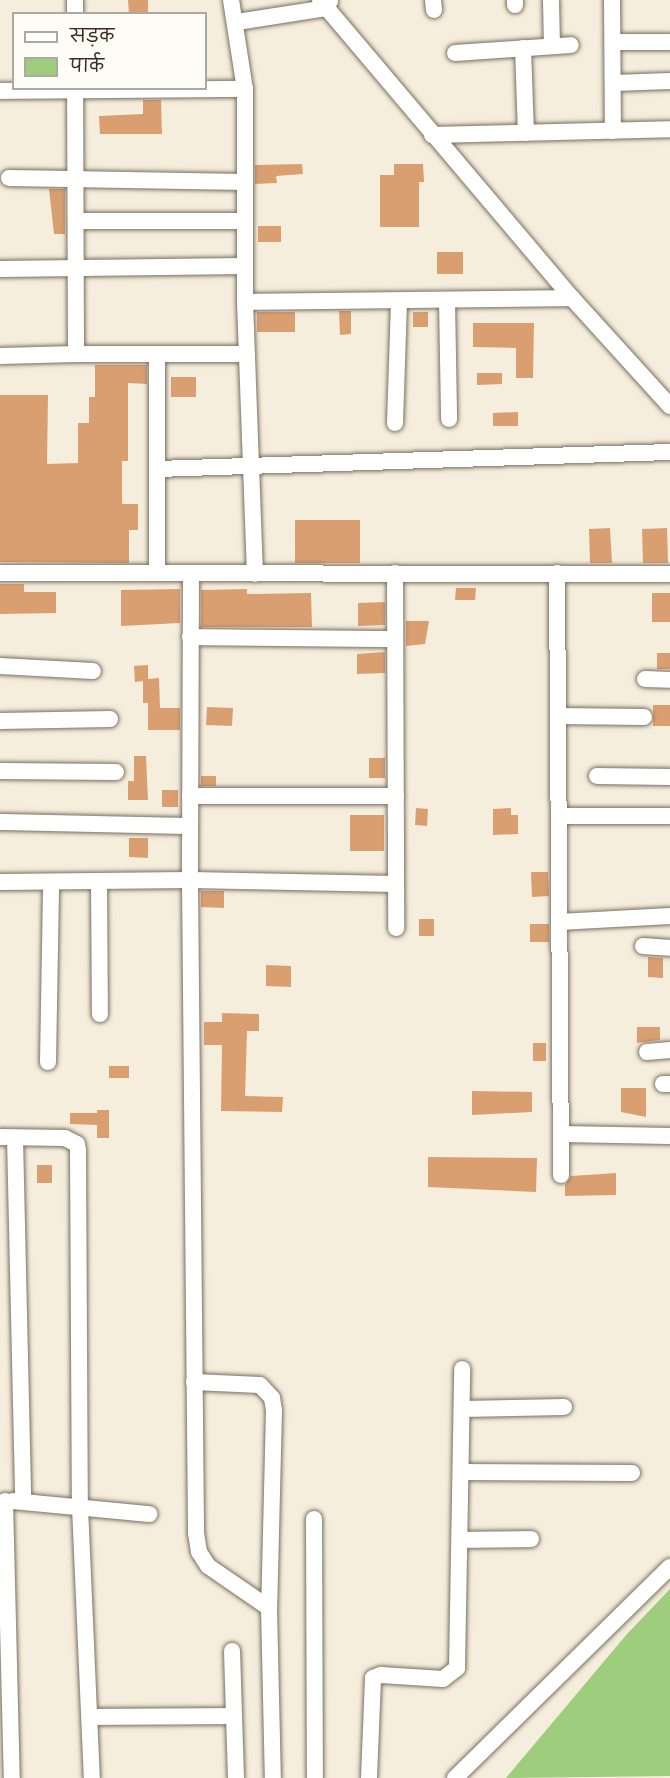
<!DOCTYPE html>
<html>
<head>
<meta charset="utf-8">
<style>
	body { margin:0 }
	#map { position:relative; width:670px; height:1778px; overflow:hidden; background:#f6eedc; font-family:Mali,"Playpen Sans Deva",sans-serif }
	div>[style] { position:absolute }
	.green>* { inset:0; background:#9dcd7d }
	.building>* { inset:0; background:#da9f71 }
	.roads { filter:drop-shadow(0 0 2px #7c6f60) drop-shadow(0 0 2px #7c6f60) }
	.minor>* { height:16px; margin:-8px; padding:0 8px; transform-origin:8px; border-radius:8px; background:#fff }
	span { translate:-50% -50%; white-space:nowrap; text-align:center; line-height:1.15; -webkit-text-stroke:5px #fdfcf7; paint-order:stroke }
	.legend { position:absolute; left:12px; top:12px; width:195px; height:78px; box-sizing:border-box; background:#fdfcf7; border:2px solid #afa8a0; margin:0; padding:8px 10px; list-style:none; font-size:18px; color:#3b2a1e }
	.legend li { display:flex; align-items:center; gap:12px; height:30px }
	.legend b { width:30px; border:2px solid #afa8a0 }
</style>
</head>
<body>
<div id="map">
	<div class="green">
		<i style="clip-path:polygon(670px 1589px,670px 1776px,506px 1778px,627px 1634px)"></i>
	</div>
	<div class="building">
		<i style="clip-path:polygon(128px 0,148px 0,148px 14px,129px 14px)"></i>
		<i style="clip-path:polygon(143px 100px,161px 100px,162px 134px,100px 134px,99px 116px,143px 114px)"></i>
		<i style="clip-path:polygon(302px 164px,303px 174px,276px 176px,277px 183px,255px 184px,255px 165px)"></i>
		<i style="clip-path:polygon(394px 164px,423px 164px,424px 182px,419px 182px,419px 227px,380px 227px,380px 175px,394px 175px)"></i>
		<i style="clip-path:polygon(49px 189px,65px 189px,65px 234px,54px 234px)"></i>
		<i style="clip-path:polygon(258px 226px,281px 226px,281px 242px,258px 242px)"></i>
		<i style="clip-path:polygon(437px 252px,463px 252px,463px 274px,437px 274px)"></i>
		<i style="clip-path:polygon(339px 311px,351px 311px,351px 334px,340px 335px)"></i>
		<i style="clip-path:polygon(257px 312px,295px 312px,295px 332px,257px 332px)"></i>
		<i style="clip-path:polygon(413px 312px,428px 312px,428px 327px,413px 327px)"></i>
		<i style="clip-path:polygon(473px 323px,534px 323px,533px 378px,516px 378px,516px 348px,473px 347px)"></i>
		<i style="clip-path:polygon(95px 365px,147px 365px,147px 384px,128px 383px,128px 461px,122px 461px,122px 504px,138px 504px,138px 530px,129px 530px,129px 563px,0 562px,0 395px,48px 395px,47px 464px,78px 463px,78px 423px,89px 423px,89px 397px,95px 397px)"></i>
		<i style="clip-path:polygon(477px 373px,502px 373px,502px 384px,477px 385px)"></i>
		<i style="clip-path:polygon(171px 377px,196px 377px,196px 397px,171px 397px)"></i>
		<i style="clip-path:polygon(518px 412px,518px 426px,493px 426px,493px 413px)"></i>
		<i style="clip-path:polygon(295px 520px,360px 520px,360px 563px,295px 563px)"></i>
		<i style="clip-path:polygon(610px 528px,612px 563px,590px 563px,589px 529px)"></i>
		<i style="clip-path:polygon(667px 528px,668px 563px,643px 563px,642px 529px)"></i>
		<i style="clip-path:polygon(0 584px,24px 584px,24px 592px,56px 592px,56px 613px,0 614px)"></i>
		<i style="clip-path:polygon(456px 588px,476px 588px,475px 600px,455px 600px)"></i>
		<i style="clip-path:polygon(180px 589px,180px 623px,121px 626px,121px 590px)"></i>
		<i style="clip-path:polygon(247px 589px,247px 594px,311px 593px,312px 627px,201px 627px,201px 590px)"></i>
		<i style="clip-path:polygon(652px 593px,670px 593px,670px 622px,652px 622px)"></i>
		<i style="clip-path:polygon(385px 602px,385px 625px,358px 626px,358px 603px)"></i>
		<i style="clip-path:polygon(406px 621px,429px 621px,425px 644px,406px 646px)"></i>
		<i style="clip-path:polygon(385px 652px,385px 673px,357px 674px,357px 654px)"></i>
		<i style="clip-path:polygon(657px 653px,670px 653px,670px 669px,657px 669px)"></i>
		<i style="clip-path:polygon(148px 665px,148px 679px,159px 678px,160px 708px,180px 708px,180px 730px,148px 730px,148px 703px,143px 703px,143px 681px,135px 682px,134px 666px)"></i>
		<i style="clip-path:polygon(653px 705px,670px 705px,670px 726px,653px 726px)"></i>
		<i style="clip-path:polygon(207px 707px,233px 708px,232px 726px,206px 725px)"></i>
		<i style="clip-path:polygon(134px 756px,146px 756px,148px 800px,128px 800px,128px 781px,134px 781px)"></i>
		<i style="clip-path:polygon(369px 758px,385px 758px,385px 778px,369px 778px)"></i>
		<i style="clip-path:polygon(201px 776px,216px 776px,216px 786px,201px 786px)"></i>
		<i style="clip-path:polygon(162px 790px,178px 790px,178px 807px,162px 807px)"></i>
		<i style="clip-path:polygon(416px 808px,428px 809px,427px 826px,415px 825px)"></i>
		<i style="clip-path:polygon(511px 808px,511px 815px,518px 815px,518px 834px,493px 835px,493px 809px)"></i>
		<i style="clip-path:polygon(350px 815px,384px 815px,384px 851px,350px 851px)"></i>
		<i style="clip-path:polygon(129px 838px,148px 838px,148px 858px,129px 857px)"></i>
		<i style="clip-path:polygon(531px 872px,548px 872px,549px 896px,532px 897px)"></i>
		<i style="clip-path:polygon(201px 891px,224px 891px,224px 908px,201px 907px)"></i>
		<i style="clip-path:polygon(419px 919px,434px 919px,434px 936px,419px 936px)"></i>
		<i style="clip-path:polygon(530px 924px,549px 924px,549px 942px,530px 942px)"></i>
		<i style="clip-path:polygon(648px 957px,663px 958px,663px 978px,648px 977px)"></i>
		<i style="clip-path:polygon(266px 965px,291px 966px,291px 987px,266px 986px)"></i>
		<i style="clip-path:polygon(222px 1013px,259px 1014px,259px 1031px,247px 1031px,245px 1096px,283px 1097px,282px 1112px,221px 1111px,222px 1045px,204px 1045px,204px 1022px,222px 1022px)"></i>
		<i style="clip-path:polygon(637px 1027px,660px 1027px,660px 1040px,637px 1043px)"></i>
		<i style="clip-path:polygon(533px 1043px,546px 1043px,546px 1061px,533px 1061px)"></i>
		<i style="clip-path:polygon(109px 1066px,129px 1066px,129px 1078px,109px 1078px)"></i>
		<i style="clip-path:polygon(621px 1088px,646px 1088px,646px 1117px,621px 1112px)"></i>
		<i style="clip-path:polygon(472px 1091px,532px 1092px,532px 1112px,472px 1115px)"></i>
		<i style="clip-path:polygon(97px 1110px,109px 1110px,109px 1138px,97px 1138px,97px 1125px,70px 1124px,70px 1113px,97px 1113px)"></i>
		<i style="clip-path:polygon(428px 1157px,537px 1158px,536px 1192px,428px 1187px)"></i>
		<i style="clip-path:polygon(37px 1165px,52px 1165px,52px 1183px,37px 1183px)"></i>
		<i style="clip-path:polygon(616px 1173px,616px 1195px,565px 1196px,565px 1185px,571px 1176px)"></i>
	</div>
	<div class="roads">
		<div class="minor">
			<i style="left:75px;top:0;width:14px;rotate:90deg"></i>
			<i style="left:231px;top:0;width:90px;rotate:81.1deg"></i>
			<i style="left:245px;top:89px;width:213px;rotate:90deg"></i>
			<i style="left:245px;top:302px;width:272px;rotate:87.9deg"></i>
			<i style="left:320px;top:0;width:390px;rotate:49.8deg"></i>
			<i style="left:572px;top:298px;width:146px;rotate:47.8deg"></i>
			<i style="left:433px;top:0;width:10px;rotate:84deg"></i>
			<i style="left:515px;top:0;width:5px;rotate:90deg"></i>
			<i style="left:551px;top:0;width:46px;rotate:88.8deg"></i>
			<i style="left:612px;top:0;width:131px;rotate:89.6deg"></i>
			<i style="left:237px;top:22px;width:90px;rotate:-8.9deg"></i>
			<i style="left:326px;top:8px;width:8px;rotate:-60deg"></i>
			<i style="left:613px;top:42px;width:57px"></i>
			<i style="left:523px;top:48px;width:85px;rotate:88deg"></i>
			<i style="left:455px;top:53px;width:116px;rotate:-3.9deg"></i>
			<i style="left:614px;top:83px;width:56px;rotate:-2deg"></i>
			<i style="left:0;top:91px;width:245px;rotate:-0.5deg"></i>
			<i style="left:432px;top:135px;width:238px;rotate:-1.4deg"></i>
			<i style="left:9px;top:178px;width:236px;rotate:1deg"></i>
			<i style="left:76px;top:221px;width:169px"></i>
			<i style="left:0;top:269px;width:244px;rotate:-0.7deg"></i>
			<i style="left:447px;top:300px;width:119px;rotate:89deg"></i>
			<i style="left:245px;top:302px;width:327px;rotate:-0.7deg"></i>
			<i style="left:76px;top:354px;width:171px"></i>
			<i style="left:0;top:356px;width:76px;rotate:-1.5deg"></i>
			<i style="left:76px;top:354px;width:266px;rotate:-90.2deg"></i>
			<i style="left:395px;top:423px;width:122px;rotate:-88.1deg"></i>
			<i style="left:157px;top:469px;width:513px;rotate:-1.9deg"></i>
			<i style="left:0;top:573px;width:670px;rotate:0.09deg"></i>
			<i style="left:157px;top:573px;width:219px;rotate:-90deg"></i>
			<i style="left:395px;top:573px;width:355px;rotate:89.8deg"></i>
			<i style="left:557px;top:573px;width:602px;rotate:89.62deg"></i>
			<i style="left:191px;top:574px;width:306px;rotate:90.2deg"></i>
			<i style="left:190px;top:880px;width:653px;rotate:89.47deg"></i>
			<i style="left:196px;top:1533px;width:19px;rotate:81deg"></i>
			<i style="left:199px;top:1552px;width:17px;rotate:57deg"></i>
			<i style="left:208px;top:1566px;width:74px;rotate:34.5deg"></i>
			<i style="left:190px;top:637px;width:205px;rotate:0.6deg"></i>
			<i style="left:0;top:666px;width:93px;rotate:3.1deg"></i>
			<i style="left:645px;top:679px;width:25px;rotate:2deg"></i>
			<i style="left:558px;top:716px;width:86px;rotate:0.7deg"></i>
			<i style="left:0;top:721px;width:110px;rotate:-1deg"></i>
			<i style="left:0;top:771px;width:116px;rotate:0.5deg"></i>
			<i style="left:597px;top:776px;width:73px;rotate:0.8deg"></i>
			<i style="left:190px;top:796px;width:206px"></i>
			<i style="left:559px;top:816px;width:111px"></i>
			<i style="left:0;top:822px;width:190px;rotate:1.2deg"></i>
			<i style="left:99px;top:881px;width:133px;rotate:89.6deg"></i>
			<i style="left:0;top:882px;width:190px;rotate:-0.6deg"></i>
			<i style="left:190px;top:880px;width:206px;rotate:1.1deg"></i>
			<i style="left:559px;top:922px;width:111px;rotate:-3.1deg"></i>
			<i style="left:643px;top:946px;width:27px;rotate:4deg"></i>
			<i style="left:647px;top:1052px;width:23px;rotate:-5deg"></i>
			<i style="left:48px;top:1062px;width:180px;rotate:-89deg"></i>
			<i style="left:663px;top:1084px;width:7px"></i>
			<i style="left:561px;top:1134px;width:109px;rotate:1.1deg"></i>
			<i style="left:0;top:1137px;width:65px;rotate:0.9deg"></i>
			<i style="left:65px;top:1138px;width:13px;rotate:27deg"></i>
			<i style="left:77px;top:1144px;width:6px;rotate:81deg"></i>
			<i style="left:78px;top:1150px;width:357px;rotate:89.7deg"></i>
			<i style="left:80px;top:1507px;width:271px;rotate:87.5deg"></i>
			<i style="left:15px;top:1138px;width:363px;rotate:88.7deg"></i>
			<i style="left:194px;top:1382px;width:66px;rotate:2.6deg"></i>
			<i style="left:260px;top:1385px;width:18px;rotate:47deg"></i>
			<i style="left:272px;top:1398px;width:12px;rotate:81deg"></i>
			<i style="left:274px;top:1410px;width:198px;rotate:91.4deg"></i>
			<i style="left:269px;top:1608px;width:170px;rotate:88.7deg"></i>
			<i style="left:462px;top:1409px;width:102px;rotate:-1.1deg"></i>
			<i style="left:462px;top:1472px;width:170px;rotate:0.3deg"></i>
			<i style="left:5px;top:1501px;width:277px;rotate:88.6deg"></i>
			<i style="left:13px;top:1501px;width:137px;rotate:5.5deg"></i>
			<i style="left:314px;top:1519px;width:259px;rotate:89.8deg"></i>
			<i style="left:462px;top:1540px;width:69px;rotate:-0.8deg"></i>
			<i style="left:232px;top:1651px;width:127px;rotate:88.2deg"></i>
			<i style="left:92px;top:1717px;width:142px;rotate:-0.4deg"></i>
			<i style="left:369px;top:1778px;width:100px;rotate:-87.7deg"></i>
			<i style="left:373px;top:1678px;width:9px;rotate:-21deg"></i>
			<i style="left:381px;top:1675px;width:62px;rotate:3.7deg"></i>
			<i style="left:443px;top:1679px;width:18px;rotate:-38deg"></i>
			<i style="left:457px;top:1668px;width:299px;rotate:-89deg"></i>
			<i style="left:455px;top:1778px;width:301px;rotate:-44.5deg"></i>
		</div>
	</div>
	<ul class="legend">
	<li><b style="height:8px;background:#fff"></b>सड़क</li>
	<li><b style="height:16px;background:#9dcd7d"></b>पार्क</li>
	</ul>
</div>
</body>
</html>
